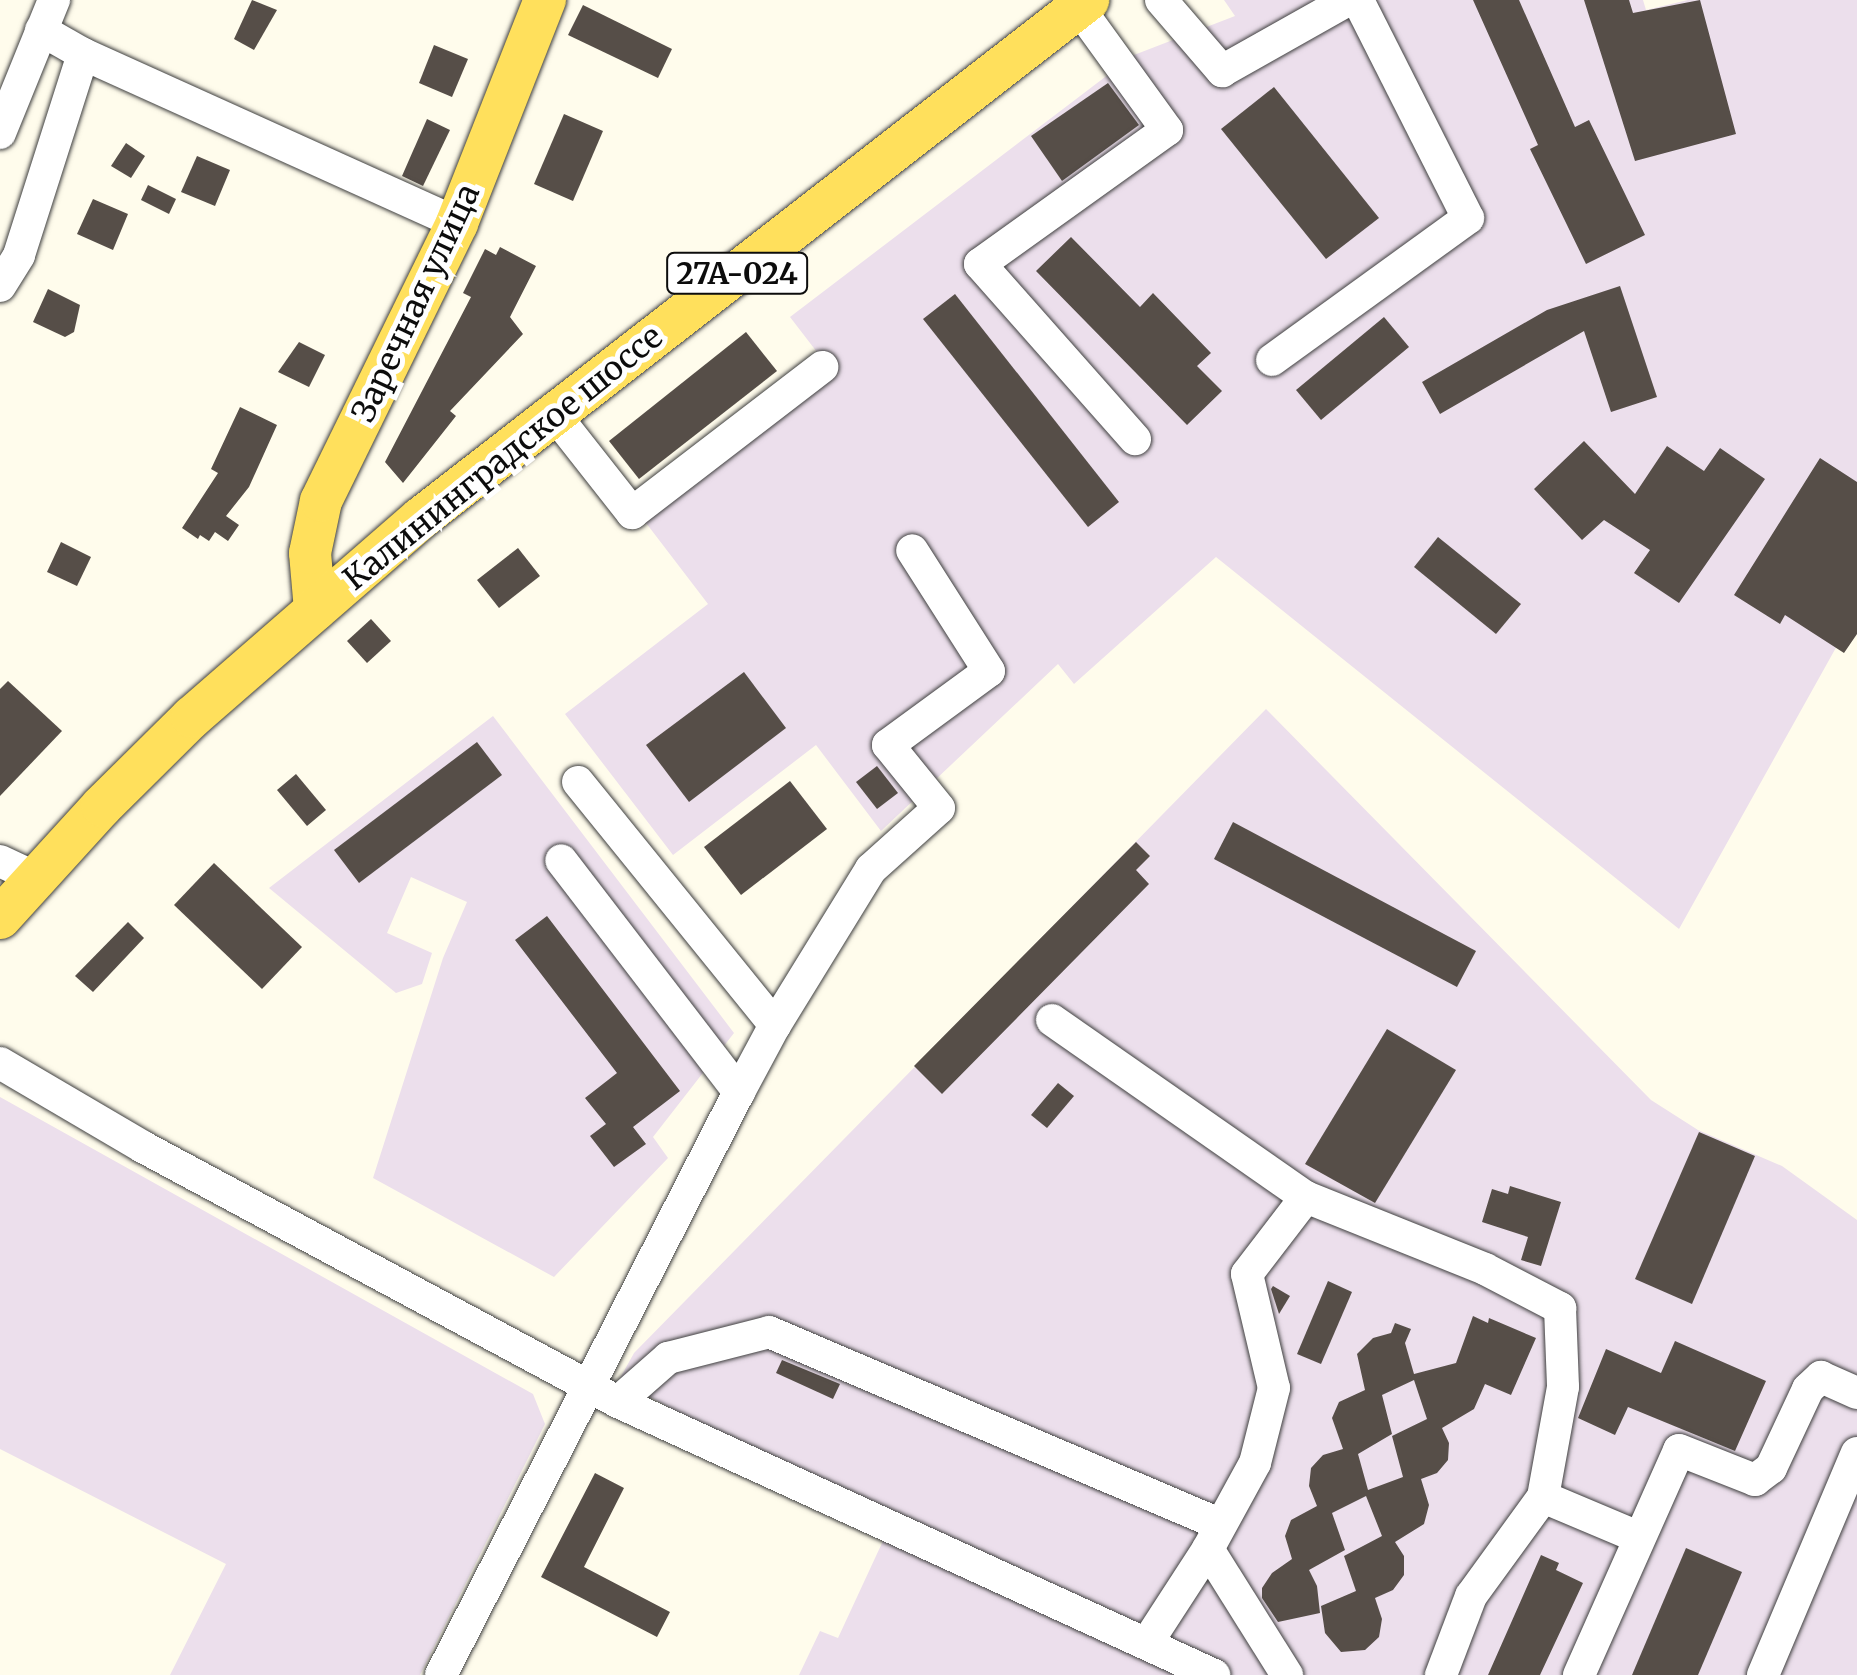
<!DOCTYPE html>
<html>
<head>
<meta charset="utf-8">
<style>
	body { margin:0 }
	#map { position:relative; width:1857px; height:1675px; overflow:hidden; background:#fffcec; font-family:Merriweather,serif }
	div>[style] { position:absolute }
	.industrial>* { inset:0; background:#ecdfec }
	.building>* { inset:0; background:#564e48 }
	.roads { filter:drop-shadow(0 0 2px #3f3f3f) drop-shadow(0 0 2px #3f3f3f) }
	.minor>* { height:32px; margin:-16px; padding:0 16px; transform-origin:16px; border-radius:16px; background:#fff }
	.major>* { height:42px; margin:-21px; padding:0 21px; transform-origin:21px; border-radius:21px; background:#ffe05c }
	span { translate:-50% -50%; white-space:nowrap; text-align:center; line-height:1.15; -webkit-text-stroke:10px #fff; paint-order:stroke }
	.shield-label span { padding:2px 8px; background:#fff; border:2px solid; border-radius:8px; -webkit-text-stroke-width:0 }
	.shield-label { font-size:30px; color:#0c0c0c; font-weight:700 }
	.street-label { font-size:32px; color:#0c0c0c }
</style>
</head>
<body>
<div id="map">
	<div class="industrial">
		<i style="clip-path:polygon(1224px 0,1643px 0,1646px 10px,1688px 0,1857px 0,1857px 610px,1679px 929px,1216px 557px,1074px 684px,1058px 664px,881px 831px,816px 745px,673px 855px,565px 714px,708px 604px,643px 519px,820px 356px,790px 317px,1134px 55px,1235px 16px)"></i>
		<i style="clip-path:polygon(1266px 709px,1651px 1100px,1698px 1130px,1782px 1166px,1857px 1220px,1857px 1675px,799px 1675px,820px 1631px,838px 1638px,895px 1515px,694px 1421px,619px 1380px,634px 1353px)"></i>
		<i style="clip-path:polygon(493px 716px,734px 1033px,653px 1137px,668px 1158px,554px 1277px,373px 1178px,443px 958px,467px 902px,411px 877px,387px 933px,432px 953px,422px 984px,396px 993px,269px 888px)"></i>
		<i style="clip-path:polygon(0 1097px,533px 1394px,545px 1424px,420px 1675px,170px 1675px,226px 1564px,0 1449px)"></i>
	</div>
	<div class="building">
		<i style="clip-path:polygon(252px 0,277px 10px,254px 50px,234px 39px)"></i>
		<i style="clip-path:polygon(1473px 0,1519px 0,1575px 127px,1589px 120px,1645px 235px,1586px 264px,1530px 149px,1538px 145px)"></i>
		<i style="clip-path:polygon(1584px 0,1629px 0,1633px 13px,1700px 0,1736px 134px,1635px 161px)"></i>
		<i style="clip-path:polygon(583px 5px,672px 49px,658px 78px,568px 35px)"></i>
		<i style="clip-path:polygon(434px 45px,468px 59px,452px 97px,419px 83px)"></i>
		<i style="clip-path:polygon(1108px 83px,1139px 125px,1062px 181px,1031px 136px)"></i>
		<i style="clip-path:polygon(1274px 87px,1379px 218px,1326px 259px,1221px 129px)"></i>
		<i style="clip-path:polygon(564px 114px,603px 131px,573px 201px,534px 184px)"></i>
		<i style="clip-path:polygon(427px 119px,450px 130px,423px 186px,402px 176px)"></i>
		<i style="clip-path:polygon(126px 143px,145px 156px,131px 178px,111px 166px)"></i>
		<i style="clip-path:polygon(197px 156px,230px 170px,215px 206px,181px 192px)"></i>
		<i style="clip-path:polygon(148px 185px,176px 199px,169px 214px,141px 200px)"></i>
		<i style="clip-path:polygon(93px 199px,128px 214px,113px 250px,77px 234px)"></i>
		<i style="clip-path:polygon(1071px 237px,1140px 307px,1153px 293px,1211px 353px,1197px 366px,1222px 391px,1187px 425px,1036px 271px)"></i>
		<i style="clip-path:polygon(500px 247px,536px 266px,510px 317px,523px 334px,450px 411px,456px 416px,403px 483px,385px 462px,471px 297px,463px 293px,485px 249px,496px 255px)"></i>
		<i style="clip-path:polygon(1620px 286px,1657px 397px,1611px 412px,1584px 331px,1440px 414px,1422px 382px,1547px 310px)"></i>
		<i style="clip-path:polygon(48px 289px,80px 305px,74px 332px,65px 337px,33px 322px)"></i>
		<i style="clip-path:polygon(955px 294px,1119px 502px,1088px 527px,923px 319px)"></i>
		<i style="clip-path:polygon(1384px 317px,1409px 347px,1321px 420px,1296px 390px)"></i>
		<i style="clip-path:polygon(746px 332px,777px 371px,639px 479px,609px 441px)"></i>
		<i style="clip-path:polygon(299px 342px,325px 355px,309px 387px,278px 372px)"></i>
		<i style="clip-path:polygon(240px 407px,277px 425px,249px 487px,226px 516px,239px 525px,228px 541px,215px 532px,209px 541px,200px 535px,198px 539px,182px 528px,218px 473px,211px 469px)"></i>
		<i style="clip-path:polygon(1584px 441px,1635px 494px,1667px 446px,1704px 471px,1720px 448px,1765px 479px,1679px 603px,1634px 573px,1650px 550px,1604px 520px,1582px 540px,1534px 489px)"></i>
		<i style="clip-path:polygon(1820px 458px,1857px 482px,1857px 634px,1844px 653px,1785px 615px,1780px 624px,1734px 595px)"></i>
		<i style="clip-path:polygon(1438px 537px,1521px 604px,1496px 634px,1414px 567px)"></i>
		<i style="clip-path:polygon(61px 542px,91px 557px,77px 586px,47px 572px)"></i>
		<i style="clip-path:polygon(518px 548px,540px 576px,499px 608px,477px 580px)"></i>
		<i style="clip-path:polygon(371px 619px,391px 641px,367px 663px,347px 641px)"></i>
		<i style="clip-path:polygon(744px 672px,786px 728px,689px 802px,646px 745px)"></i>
		<i style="clip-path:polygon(8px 681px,62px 731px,0 796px,0 689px)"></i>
		<i style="clip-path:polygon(477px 742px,502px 775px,359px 883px,334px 850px)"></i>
		<i style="clip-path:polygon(877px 766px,898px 793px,877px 809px,856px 782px)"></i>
		<i style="clip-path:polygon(296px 774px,326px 810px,307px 826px,277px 790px)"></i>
		<i style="clip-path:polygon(790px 781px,827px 829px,741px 895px,704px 847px)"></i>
		<i style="clip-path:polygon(1233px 822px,1476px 951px,1457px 987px,1214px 859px)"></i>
		<i style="clip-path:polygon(1136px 842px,1150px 856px,1136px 870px,1149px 884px,942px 1094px,914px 1066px)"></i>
		<i style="clip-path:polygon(214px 863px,302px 947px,262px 989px,174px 905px)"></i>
		<i style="clip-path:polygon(547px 916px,680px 1091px,633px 1127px,646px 1144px,614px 1167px,590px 1136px,606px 1124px,585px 1098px,617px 1073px,515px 940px)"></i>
		<i style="clip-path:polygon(128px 922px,144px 938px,93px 992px,75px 976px)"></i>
		<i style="clip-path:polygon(1387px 1029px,1456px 1070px,1375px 1203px,1305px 1164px)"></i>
		<i style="clip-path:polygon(1058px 1083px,1074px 1096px,1047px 1128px,1031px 1115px)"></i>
		<i style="clip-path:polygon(1699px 1132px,1755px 1156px,1692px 1304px,1635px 1279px)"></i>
		<i style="clip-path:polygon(1510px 1186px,1561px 1202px,1541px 1266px,1521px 1260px,1528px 1237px,1482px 1222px,1492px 1189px,1508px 1194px)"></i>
		<i style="clip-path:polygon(1328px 1281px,1352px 1292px,1321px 1364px,1297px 1354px)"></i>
		<i style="clip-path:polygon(1273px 1286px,1290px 1296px,1279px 1314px,1271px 1289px)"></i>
		<i style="clip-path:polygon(evenodd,1473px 1316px,1488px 1323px,1489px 1318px,1536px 1338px,1511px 1395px,1485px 1384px,1474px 1409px,1442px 1428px,1449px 1443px,1448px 1460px,1437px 1473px,1421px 1479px,1429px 1505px,1424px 1524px,1395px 1542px,1404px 1556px,1404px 1575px,1393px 1590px,1375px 1598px,1382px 1619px,1379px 1637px,1365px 1650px,1341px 1652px,1325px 1633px,1321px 1606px,1356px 1591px,1344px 1556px,1382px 1536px,1366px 1496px,1332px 1513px,1345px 1550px,1309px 1570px,1317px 1586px,1320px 1613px,1278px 1622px,1262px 1598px,1262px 1588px,1272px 1573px,1292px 1559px,1285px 1536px,1291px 1520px,1317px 1506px,1309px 1486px,1311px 1468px,1323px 1455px,1343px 1449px,1332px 1418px,1339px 1402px,1365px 1390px,1357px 1354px,1373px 1338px,1391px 1333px,1395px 1323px,1411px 1329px,1405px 1343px,1414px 1374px,1456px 1363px,1473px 1316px,1414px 1380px,1427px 1419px,1392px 1436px,1403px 1477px,1368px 1490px,1358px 1454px,1392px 1434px,1382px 1395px,1414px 1380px)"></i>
		<i style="clip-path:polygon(1675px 1341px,1766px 1381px,1735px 1451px,1628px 1407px,1615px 1435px,1578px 1418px,1606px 1349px,1661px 1373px)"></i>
		<i style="clip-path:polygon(782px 1360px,840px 1384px,833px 1399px,776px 1373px)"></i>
		<i style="clip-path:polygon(595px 1473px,624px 1488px,584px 1567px,670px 1612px,657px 1637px,541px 1577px)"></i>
		<i style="clip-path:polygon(1686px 1548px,1742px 1572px,1698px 1675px,1632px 1675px)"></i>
		<i style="clip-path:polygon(1541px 1555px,1559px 1563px,1556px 1570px,1583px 1583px,1540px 1675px,1488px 1675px)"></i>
	</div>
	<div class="roads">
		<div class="minor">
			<i style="left:1161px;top:0;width:94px;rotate:49.3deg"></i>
			<i style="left:1222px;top:71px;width:145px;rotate:-29.4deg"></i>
			<i style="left:1078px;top:7px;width:152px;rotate:54.1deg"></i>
			<i style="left:1167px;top:130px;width:230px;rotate:144.4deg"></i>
			<i style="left:980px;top:264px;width:234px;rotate:48.5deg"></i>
			<i style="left:41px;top:30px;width:48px;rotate:29.7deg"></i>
			<i style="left:83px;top:54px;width:410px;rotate:24.3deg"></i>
			<i style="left:0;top:133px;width:144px;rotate:-67.9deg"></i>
			<i style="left:0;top:286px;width:36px;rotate:-58deg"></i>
			<i style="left:19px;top:255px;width:211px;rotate:-72.3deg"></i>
			<i style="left:1272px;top:360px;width:242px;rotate:-35.9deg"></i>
			<i style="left:1468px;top:218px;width:244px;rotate:-116.8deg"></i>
			<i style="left:555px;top:415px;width:125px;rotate:51.8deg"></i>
			<i style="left:632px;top:513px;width:240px;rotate:-37.5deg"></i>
			<i style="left:578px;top:782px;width:313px;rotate:51deg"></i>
			<i style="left:0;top:861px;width:40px;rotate:25deg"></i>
			<i style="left:1052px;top:1020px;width:310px;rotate:34.9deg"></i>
			<i style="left:1306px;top:1197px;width:97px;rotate:127.5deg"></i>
			<i style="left:1247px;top:1274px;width:117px;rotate:76.7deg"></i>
			<i style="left:1274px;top:1388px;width:77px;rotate:104.2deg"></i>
			<i style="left:1255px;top:1463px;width:98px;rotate:118.7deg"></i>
			<i style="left:1208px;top:1549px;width:112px;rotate:123deg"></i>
			<i style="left:0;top:1063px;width:166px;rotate:30.4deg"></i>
			<i style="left:143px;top:1147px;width:539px;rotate:28.23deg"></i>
			<i style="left:618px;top:1402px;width:656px;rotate:24.61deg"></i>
			<i style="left:739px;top:1092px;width:76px;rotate:-61.8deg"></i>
			<i style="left:775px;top:1025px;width:183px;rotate:-58.4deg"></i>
			<i style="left:871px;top:869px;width:91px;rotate:-41.9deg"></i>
			<i style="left:939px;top:808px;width:81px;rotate:-129deg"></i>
			<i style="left:888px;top:745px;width:125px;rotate:-36.2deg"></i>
			<i style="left:989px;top:671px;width:143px;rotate:-122.5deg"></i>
			<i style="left:1306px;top:1197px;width:193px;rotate:21.9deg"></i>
			<i style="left:1485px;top:1269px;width:85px;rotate:27.5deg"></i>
			<i style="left:1560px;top:1308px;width:79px;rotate:87.8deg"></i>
			<i style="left:1563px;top:1387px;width:112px;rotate:100.3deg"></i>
			<i style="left:1543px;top:1497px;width:122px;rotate:126deg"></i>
			<i style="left:1471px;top:1596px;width:85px;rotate:110.8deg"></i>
			<i style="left:618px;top:1402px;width:67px;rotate:-41.3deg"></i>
			<i style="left:668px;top:1358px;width:104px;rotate:-14.4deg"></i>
			<i style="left:769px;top:1332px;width:491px;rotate:23.1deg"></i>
			<i style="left:1543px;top:1497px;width:103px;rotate:22.8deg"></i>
			<i style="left:1208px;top:1549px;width:149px;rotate:57.9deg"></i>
			<i style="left:441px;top:1675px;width:655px;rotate:-62.93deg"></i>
			<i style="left:739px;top:1092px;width:292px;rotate:-127.5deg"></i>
			<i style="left:1579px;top:1675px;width:246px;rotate:-66deg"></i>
			<i style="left:1679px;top:1450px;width:82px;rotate:21.5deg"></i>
			<i style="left:1755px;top:1480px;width:20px;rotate:-37deg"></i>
			<i style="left:1771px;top:1468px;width:87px;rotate:-64.9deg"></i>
			<i style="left:1808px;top:1389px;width:18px;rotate:-43deg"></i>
			<i style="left:1821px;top:1377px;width:39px;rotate:24deg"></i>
			<i style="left:1763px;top:1675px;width:241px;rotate:-67.1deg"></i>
		</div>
		<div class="major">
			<i style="left:315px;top:610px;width:57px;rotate:-95deg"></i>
			<i style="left:310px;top:553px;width:53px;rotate:-78.1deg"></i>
			<i style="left:321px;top:501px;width:309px;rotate:-63.9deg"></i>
			<i style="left:457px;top:223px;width:240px;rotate:-68.5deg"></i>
			<i style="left:0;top:918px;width:151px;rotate:-47.7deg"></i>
			<i style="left:102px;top:806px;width:127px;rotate:-44.7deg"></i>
			<i style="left:192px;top:717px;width:303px;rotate:-41deg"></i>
			<i style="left:421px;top:518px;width:845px;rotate:-37.83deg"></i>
		</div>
	</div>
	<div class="shield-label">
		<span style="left:737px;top:273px">27А-024</span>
	</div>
	<div class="street-label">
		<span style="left:416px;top:303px;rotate:-65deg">Заречная улица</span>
		<span style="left:503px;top:458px;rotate:-39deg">Калининградское шоссе</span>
	</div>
</div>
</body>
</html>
